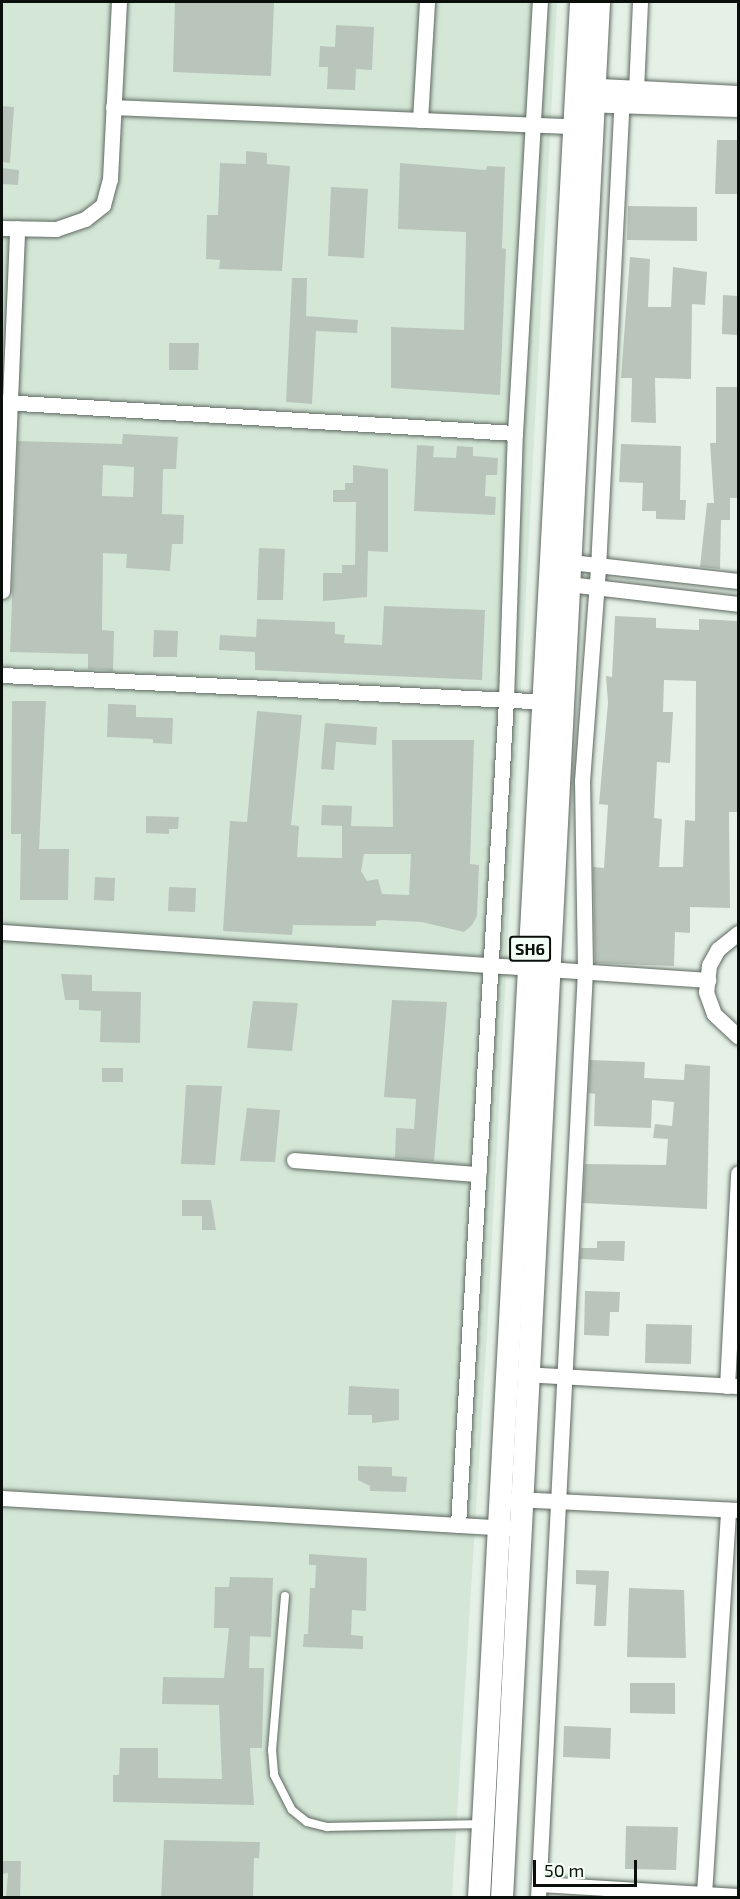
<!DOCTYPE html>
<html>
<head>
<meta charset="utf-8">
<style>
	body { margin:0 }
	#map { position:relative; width:740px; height:1899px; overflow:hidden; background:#e5f1e7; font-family:"Exo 2",sans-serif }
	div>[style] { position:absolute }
	.built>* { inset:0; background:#d4e7d7 }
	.building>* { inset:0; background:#b9c5bb }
	.roads { filter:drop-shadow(0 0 2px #5e6960) drop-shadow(0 0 2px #5e6960) }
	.service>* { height:8px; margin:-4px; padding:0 4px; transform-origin:4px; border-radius:4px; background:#fff }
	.minor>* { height:15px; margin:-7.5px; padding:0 7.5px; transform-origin:7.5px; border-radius:7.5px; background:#fff }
	.tertiary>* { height:18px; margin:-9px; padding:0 9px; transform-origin:9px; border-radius:9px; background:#fff }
	.primary>* { height:22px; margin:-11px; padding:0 11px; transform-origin:11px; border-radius:11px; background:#fff }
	span { translate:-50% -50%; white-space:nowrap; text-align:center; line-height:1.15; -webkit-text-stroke:5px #f2fff4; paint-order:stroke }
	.shield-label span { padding:2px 4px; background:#f2fff4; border:2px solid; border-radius:4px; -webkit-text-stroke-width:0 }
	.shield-label { font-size:16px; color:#0b0f0c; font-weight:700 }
	.frame { position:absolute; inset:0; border:3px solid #0b0f0c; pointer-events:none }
	.scale { position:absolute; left:533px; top:1860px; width:104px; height:27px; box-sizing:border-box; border:3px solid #0b0f0c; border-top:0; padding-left:8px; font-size:18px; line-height:21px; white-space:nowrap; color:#0b0f0c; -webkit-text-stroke:4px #f2fff4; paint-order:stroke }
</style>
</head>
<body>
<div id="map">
	<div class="built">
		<i style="clip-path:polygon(2px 2px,557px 2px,487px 1334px,452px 1897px,2px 1898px)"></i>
	</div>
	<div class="building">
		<i style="clip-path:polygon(175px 2px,274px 2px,271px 76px,173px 72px)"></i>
		<i style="clip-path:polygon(336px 25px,374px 27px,372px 70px,356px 69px,355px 90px,327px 89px,328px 67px,319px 67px,320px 46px,335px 47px)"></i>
		<i style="clip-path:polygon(2px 106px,14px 107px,10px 163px,2px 162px)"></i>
		<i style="clip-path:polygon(717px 140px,738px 140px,738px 194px,715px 194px)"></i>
		<i style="clip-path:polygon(246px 151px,267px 153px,267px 164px,290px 166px,282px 271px,219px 269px,220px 260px,206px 259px,207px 215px,218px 215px,220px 163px,246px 164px)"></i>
		<i style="clip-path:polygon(400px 163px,486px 170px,487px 166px,505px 167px,502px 248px,506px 249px,500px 395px,391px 388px,391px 327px,464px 330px,466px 232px,398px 229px)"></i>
		<i style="clip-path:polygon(2px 168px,19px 170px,18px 185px,2px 184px)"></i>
		<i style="clip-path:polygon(331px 187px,368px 189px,364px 258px,328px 256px)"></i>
		<i style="clip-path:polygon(628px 206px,697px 207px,697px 241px,627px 240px)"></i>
		<i style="clip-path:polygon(630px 257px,650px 259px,648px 307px,671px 307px,673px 267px,707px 272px,705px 305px,692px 304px,691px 379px,655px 378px,656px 423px,631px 422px,632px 378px,621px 378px)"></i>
		<i style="clip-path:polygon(292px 278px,307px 278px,306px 316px,358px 320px,357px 333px,316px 331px,312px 404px,286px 402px)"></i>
		<i style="clip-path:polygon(723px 295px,738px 296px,738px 335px,722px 334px)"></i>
		<i style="clip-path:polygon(169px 343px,199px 343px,198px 370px,169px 370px)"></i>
		<i style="clip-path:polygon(716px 387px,738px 387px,738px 498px,730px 498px,730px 520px,721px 520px,720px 569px,700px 567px,707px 503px,714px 503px,710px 443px,716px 443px)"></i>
		<i style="clip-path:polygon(evenodd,123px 434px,178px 437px,176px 469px,163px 469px,162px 514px,184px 515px,183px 544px,172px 544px,170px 571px,126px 568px,127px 554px,103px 553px,102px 630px,114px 631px,113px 671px,88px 669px,88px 654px,10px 652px,18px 441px,122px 444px,123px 434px,103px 465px,134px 467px,133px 497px,102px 496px,103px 465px)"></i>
		<i style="clip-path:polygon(621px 444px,681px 446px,680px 500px,686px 500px,685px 520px,656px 519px,656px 511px,642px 511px,643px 483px,619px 482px)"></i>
		<i style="clip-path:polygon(417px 445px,434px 446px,433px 457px,456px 458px,457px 446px,473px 447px,473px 456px,498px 458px,497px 475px,486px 475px,485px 496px,496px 497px,495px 515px,414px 511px)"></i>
		<i style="clip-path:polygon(353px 465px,388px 469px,388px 552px,368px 551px,367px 597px,323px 601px,323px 573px,342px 573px,342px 565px,355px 565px,356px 502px,333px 502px,333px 490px,345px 490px,345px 483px,353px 483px)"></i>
		<i style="clip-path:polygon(259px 548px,285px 549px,283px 600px,257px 600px)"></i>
		<i style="clip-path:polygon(384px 606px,485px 610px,482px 680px,255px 670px,255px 652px,219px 650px,220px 635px,256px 637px,257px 619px,335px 622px,335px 634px,345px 635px,344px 643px,382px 645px)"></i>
		<i style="clip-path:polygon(evenodd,615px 616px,656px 618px,656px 628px,699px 630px,699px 619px,738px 621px,738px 812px,729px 812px,730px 908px,690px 907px,690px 933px,675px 932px,674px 966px,595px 963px,593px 867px,604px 868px,608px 805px,599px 804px,608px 703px,606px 676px,612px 677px,615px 616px,664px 680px,696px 681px,695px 821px,685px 820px,683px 867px,659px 867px,662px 819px,654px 818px,657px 762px,670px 763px,673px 712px,663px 712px,664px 680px)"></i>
		<i style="clip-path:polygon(154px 630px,178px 631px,177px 657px,153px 657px)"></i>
		<i style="clip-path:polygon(12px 701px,46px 701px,39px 849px,69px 849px,68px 900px,20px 900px,21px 834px,11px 834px)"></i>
		<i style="clip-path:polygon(108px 704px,136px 705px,136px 717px,173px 718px,172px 744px,153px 743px,153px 739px,107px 737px)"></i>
		<i style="clip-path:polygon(evenodd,257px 711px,302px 715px,291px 825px,299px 826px,297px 857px,342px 858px,342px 826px,321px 825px,322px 805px,352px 806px,351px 826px,393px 827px,392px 740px,474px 740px,470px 864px,479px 865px,477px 916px,472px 925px,464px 932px,422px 922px,382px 920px,376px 921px,376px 926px,293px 925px,292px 935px,223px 931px,230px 821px,247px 822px,257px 711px,364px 854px,411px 854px,409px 895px,382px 894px,378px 879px,367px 881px,361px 871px,364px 854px)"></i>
		<i style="clip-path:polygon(325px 723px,377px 727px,376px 745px,336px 742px,334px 770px,321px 769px)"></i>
		<i style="clip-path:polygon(146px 816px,179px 817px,178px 829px,169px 829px,169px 834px,146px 833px)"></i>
		<i style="clip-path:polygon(95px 877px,115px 878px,114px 901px,94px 900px)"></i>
		<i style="clip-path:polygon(169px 887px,196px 888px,195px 912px,168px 911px)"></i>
		<i style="clip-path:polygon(61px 974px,92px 975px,92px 991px,141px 992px,140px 1043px,100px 1042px,101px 1011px,79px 1010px,79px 1000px,65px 1000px)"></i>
		<i style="clip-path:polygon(392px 1000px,447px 1002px,434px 1161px,395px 1158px,396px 1128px,414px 1129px,416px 1099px,384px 1097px)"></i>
		<i style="clip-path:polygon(253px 1001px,298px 1003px,292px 1051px,247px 1048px)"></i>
		<i style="clip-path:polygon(590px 1060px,645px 1062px,644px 1078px,684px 1080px,685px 1064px,710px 1066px,707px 1209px,583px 1203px,585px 1164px,666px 1165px,668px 1139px,653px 1138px,655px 1124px,672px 1126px,674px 1102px,652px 1100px,651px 1128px,594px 1126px,595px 1094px,589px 1093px)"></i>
		<i style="clip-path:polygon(102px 1068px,123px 1068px,123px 1082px,102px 1082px)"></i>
		<i style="clip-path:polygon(186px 1085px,222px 1086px,215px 1165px,181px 1164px)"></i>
		<i style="clip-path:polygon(247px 1108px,280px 1110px,275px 1162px,240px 1161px)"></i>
		<i style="clip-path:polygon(182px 1200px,211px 1200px,216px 1230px,202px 1230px,202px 1216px,182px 1216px)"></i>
		<i style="clip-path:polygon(597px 1241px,625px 1241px,624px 1261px,580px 1259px,581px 1248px,597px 1248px)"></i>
		<i style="clip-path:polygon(585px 1291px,620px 1292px,619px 1312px,610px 1312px,609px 1336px,584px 1335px)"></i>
		<i style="clip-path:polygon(646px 1324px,692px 1325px,691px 1364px,645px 1363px)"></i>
		<i style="clip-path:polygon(349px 1386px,399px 1389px,399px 1420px,372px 1423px,372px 1415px,348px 1415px)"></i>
		<i style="clip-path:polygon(358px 1466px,392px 1467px,392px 1476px,407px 1477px,406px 1492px,370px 1491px,370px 1486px,358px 1480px)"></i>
		<i style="clip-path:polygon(309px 1554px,367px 1558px,366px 1611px,352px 1610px,351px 1635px,363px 1636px,363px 1649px,303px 1647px,304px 1634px,308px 1634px,310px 1588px,315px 1588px,316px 1565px,309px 1565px)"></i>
		<i style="clip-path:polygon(576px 1570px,609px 1571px,606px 1626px,594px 1626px,596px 1585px,576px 1584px)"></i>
		<i style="clip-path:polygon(230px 1577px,273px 1578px,271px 1637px,250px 1636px,249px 1668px,264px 1668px,262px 1748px,250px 1748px,254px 1805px,113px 1802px,113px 1775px,119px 1775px,120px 1748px,158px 1748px,158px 1778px,222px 1779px,219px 1705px,162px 1704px,163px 1677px,224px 1678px,229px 1628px,214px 1628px,215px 1587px,229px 1587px)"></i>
		<i style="clip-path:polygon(629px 1588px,684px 1590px,686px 1658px,627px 1657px)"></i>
		<i style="clip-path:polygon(630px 1683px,675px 1683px,675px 1714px,630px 1713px)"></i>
		<i style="clip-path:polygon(564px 1726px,611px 1728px,610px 1759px,563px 1757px)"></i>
		<i style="clip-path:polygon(626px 1826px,678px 1827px,676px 1870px,625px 1869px)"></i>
		<i style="clip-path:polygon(164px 1840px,260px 1842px,259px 1858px,254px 1858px,253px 1898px,161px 1898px)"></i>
		<i style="clip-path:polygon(2px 1861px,21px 1861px,20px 1898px,6px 1898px,8px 1873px,2px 1874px)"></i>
	</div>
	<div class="roads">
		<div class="service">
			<i style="left:285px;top:1596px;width:155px;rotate:94.8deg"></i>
			<i style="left:272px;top:1750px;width:25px;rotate:85deg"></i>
			<i style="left:274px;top:1775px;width:39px;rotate:63deg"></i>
			<i style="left:292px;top:1810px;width:19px;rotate:39deg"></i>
			<i style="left:307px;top:1822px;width:21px;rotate:14deg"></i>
			<i style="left:327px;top:1827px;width:154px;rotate:-1.1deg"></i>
		</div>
		<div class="minor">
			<i style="left:636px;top:90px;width:88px;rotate:-87.4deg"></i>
			<i style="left:113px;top:107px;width:461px;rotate:2.4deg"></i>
			<i style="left:420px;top:120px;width:118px;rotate:-86.6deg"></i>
			<i style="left:2px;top:228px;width:54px;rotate:1.1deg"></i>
			<i style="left:56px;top:229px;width:31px;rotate:-19deg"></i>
			<i style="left:85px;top:219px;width:23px;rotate:-38deg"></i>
			<i style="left:103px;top:205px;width:27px;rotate:-75deg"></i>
			<i style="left:110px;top:179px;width:177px;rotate:-87.1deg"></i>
			<i style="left:2px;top:402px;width:514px;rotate:3.46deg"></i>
			<i style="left:562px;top:561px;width:177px;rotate:6.5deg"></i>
			<i style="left:560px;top:583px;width:179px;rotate:6.7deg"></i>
			<i style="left:2px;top:591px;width:363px;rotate:-87.6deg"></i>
			<i style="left:2px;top:675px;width:551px;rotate:2.81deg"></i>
			<i style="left:2px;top:932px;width:708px;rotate:3.89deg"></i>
			<i style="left:738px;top:933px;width:26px;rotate:141deg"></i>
			<i style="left:718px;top:949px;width:18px;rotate:119deg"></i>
			<i style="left:709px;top:965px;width:27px;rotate:96deg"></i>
			<i style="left:706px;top:992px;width:23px;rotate:70deg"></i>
			<i style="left:714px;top:1014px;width:33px;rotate:43deg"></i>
			<i style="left:294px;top:1160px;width:185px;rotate:4.4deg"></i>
			<i style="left:521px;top:1374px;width:217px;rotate:3.2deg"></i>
			<i style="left:727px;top:1386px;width:213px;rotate:-87deg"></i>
			<i style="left:2px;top:1498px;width:507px;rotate:3.39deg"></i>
			<i style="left:515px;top:1499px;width:223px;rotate:2.8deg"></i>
			<i style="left:458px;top:1525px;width:826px;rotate:-86.67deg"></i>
			<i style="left:506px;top:700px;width:267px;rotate:-88.1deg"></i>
			<i style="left:515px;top:433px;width:432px;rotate:-86.7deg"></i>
			<i style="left:539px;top:1884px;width:199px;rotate:3.5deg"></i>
			<i style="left:704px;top:1894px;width:385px;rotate:-86.4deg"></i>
			<i style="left:538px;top:1898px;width:930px;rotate:-87.1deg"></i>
			<i style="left:585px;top:969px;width:188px;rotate:-90.9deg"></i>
			<i style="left:582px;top:781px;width:214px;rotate:-85.7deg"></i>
			<i style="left:598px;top:568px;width:477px;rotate:-87.1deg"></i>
		</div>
		<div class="tertiary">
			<i style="left:581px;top:87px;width:157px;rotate:2.9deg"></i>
			<i style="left:581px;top:103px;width:157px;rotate:1.8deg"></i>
		</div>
		<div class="primary">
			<i style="left:479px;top:1898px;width:1899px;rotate:-86.92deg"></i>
			<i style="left:502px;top:1898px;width:1898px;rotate:-87.07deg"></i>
		</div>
	</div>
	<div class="shield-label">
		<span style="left:530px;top:949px">SH6</span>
	</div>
	<div class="frame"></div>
	<div class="scale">50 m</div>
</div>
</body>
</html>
